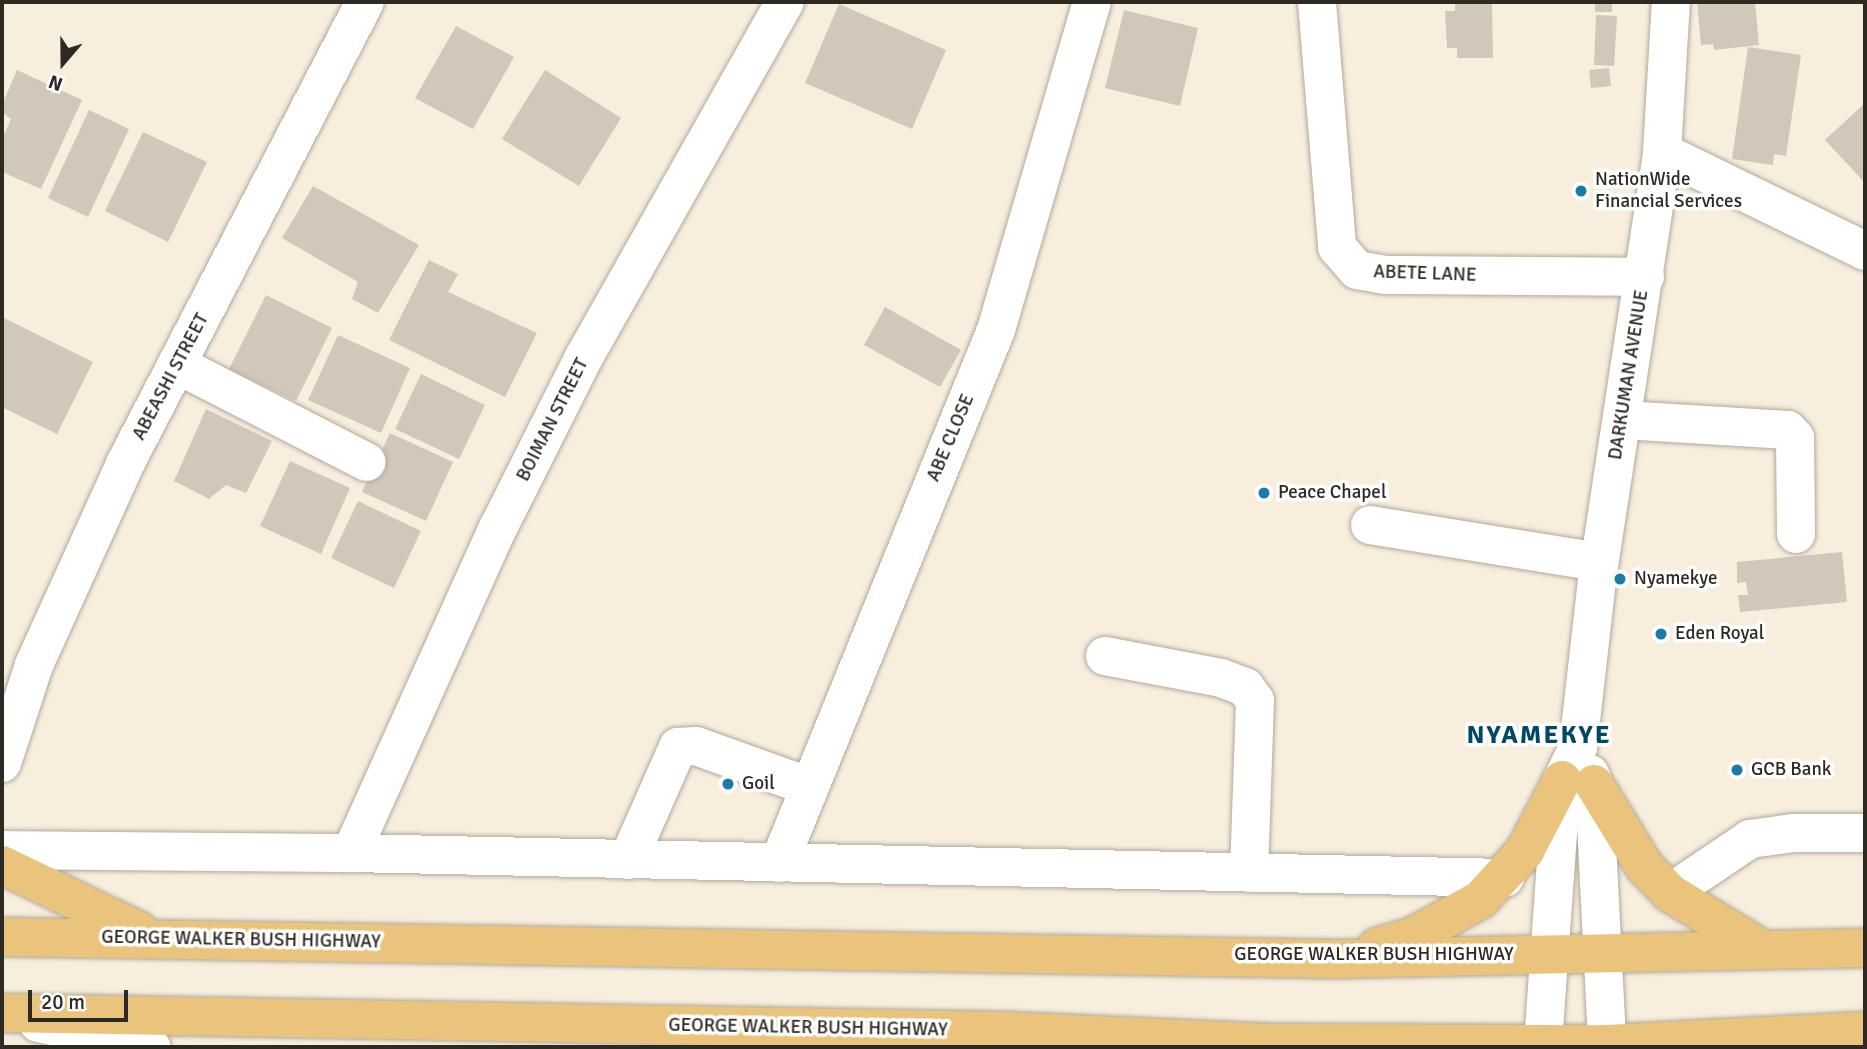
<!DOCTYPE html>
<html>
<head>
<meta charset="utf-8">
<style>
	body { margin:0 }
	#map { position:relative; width:1867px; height:1049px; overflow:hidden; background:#f7eede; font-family:Signika,sans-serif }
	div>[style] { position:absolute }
	.building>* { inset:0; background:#d1c8b9 }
	.roads { filter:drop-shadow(0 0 2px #b1a99a) drop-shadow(0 0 2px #b1a99a) }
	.minor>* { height:38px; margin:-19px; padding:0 19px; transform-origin:19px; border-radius:19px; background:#fff }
	.highway>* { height:38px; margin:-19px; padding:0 19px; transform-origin:19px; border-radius:19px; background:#eac47c }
	.dots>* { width:19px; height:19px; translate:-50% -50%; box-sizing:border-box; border:4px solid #fff; border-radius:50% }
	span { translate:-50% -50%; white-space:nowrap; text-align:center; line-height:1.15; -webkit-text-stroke:7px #fff; paint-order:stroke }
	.poi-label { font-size:19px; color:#2d2a24 }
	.left { translate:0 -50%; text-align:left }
	.street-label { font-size:19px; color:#2d2a24 }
	.district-label { font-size:26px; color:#004866; font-weight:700; letter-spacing:2px }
	.frame { position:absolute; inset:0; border:4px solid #2d2a24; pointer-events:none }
	.north { position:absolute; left:28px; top:28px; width:70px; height:70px; -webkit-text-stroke:5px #fff; paint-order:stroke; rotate:200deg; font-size:19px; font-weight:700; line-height:28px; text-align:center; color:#2d2a24 }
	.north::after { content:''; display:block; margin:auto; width:24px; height:32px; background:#2d2a24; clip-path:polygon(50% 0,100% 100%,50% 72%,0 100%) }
	.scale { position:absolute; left:28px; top:990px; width:100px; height:32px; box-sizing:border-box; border:4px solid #2d2a24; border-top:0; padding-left:9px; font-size:21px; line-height:24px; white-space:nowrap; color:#2d2a24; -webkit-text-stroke:5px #fff; paint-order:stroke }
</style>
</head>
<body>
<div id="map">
	<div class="building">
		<i style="clip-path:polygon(1455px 2px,1492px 2px,1493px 58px,1457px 58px,1457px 48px,1447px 48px,1445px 11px,1455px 11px)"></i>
		<i style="clip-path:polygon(1595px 2px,1612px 2px,1612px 12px,1595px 12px)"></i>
		<i style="clip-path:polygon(1697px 2px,1755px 2px,1759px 45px,1714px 50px,1713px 44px,1701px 45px)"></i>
		<i style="clip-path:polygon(839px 4px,946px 50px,912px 129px,805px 83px)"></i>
		<i style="clip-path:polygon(1124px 10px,1198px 28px,1180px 106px,1105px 88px)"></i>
		<i style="clip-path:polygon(1596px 15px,1617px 16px,1614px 66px,1594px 65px)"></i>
		<i style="clip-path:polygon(456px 26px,514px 57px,473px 129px,415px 98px)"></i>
		<i style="clip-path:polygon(1748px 47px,1801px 55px,1786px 156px,1774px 154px,1773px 165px,1732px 159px)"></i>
		<i style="clip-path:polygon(1609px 68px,1611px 86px,1591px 88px,1589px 70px)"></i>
		<i style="clip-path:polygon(17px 70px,82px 100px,41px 189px,2px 172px,2px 139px,11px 119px,2px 112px,2px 105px)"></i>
		<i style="clip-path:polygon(545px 70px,621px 118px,579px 186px,502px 139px)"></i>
		<i style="clip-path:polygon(1865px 103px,1865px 183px,1825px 140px)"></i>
		<i style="clip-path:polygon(89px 110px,129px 129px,88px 217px,48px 198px)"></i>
		<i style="clip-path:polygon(143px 132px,207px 162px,168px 242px,105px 211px)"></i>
		<i style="clip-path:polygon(313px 186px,419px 245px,378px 313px,352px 299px,358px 282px,282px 238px)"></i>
		<i style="clip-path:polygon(429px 260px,458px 274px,448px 292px,537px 333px,505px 397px,389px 340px)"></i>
		<i style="clip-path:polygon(266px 295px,332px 328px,296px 401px,229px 369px)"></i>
		<i style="clip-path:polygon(885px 307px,961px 350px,940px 387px,864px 345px)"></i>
		<i style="clip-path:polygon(2px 317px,93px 362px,57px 434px,2px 407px)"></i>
		<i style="clip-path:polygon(338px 335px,410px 368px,381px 433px,308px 400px)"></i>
		<i style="clip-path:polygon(421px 374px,485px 405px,459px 459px,395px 429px)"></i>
		<i style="clip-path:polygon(206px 409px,272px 441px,246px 493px,226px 485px,209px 499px,174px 481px)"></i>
		<i style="clip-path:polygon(390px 433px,453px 462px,426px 521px,362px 492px)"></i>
		<i style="clip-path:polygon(290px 461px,350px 488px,321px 554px,260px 526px)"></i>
		<i style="clip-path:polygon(358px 501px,421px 531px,394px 588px,331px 558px)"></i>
		<i style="clip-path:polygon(1842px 552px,1847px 602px,1740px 612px,1738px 595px,1748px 595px,1746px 582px,1737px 583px,1737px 562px)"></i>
	</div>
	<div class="roads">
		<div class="minor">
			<i style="left:1317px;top:2px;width:246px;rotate:85.3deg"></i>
			<i style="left:1337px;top:247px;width:30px;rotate:49deg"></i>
			<i style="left:1357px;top:270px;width:29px;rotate:10deg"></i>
			<i style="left:1386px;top:275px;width:259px;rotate:0.4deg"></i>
			<i style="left:1662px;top:152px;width:226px;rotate:26deg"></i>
			<i style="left:178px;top:365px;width:212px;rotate:27.2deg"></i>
			<i style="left:1623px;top:420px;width:165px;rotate:3.5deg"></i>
			<i style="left:1788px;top:430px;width:11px;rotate:49deg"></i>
			<i style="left:1795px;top:438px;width:96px;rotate:89.4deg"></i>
			<i style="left:1370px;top:525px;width:232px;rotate:9.2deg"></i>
			<i style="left:1105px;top:656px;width:118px;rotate:10.7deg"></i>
			<i style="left:1221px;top:678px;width:26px;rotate:21deg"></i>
			<i style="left:1245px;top:687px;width:17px;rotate:54deg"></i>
			<i style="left:1255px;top:701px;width:172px;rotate:92deg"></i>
			<i style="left:2px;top:763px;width:103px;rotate:-71.9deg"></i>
			<i style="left:34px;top:665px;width:223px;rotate:-65.6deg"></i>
			<i style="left:126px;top:462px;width:518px;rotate:-62.55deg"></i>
			<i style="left:1590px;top:774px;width:11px;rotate:68deg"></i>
			<i style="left:1594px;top:784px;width:260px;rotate:87.1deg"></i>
			<i style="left:2px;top:850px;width:349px;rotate:0.5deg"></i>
			<i style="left:351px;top:853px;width:1154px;rotate:1.24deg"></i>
			<i style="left:351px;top:853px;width:357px;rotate:-65.7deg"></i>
			<i style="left:498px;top:528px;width:191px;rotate:-63.3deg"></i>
			<i style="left:584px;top:357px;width:408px;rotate:-60.5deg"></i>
			<i style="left:628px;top:860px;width:124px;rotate:-66.1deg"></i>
			<i style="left:678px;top:747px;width:18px;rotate:-3deg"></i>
			<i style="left:696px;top:746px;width:119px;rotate:19.7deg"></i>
			<i style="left:779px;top:863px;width:575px;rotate:-67.85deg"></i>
			<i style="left:996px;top:330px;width:342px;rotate:-73.7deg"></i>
			<i style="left:1670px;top:893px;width:97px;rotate:-34deg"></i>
			<i style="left:1750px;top:839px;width:43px;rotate:-7.9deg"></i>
			<i style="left:1793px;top:833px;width:72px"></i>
			<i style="left:38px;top:1023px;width:116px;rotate:12deg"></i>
			<i style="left:1543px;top:1043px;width:264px;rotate:-85.9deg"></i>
			<i style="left:1562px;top:780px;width:37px;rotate:-64deg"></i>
			<i style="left:1578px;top:747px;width:169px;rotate:-83.5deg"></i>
			<i style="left:1597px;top:579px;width:432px;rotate:-81.3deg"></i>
			<i style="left:1662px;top:152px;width:150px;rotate:-86.6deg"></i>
		</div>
		<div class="highway">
			<i style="left:1594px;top:784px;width:96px;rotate:58.6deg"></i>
			<i style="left:1644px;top:866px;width:37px;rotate:46deg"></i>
			<i style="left:1670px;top:893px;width:102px;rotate:31.3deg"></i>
			<i style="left:2px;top:865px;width:152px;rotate:25.7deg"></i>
			<i style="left:2px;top:937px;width:1334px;rotate:0.94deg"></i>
			<i style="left:1336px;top:959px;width:529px;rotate:-1.19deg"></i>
			<i style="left:1377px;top:947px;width:36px;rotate:-16deg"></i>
			<i style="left:1412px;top:937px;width:77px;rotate:-28.6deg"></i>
			<i style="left:1480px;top:900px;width:67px;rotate:-47.4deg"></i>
			<i style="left:1525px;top:851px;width:80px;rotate:-62.5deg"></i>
			<i style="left:2px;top:1013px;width:1003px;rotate:1.03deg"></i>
			<i style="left:1005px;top:1031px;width:266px;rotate:2.6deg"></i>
			<i style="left:1271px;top:1043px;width:336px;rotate:0.2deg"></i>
			<i style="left:1607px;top:1044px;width:258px;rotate:-2.9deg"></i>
		</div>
	</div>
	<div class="dots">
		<i style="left:1581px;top:191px;background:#197ba7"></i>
		<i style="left:1264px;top:493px;background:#197ba7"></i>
		<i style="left:1620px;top:579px;background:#197ba7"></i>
		<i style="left:1661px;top:634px;background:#197ba7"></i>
		<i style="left:1737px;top:770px;background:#197ba7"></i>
		<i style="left:728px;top:784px;background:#197ba7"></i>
	</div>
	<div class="poi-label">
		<span class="left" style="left:1595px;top:191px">NationWide<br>Financial Services</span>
		<span class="left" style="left:1278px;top:493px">Peace Chapel</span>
		<span class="left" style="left:1634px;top:579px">Nyamekye</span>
		<span class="left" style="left:1675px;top:634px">Eden Royal</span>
		<span class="left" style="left:1751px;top:770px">GCB Bank</span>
		<span class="left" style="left:742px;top:784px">Goil</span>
	</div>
	<div class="street-label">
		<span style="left:1425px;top:274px;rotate:2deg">ABETE LANE</span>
		<span style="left:1629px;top:375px;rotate:-81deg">DARKUMAN AVENUE</span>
		<span style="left:171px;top:377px;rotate:-62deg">ABEASHI STREET</span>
		<span style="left:553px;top:420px;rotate:-63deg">BOIMAN STREET</span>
		<span style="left:951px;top:438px;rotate:-67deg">ABE CLOSE</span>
		<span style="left:241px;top:940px;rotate:1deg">GEORGE WALKER BUSH HIGHWAY</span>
		<span style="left:1374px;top:955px">GEORGE WALKER BUSH HIGHWAY</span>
		<span style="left:808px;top:1028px;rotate:1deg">GEORGE WALKER BUSH HIGHWAY</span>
	</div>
	<div class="district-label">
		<span style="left:1539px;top:736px">NYAMEKYE</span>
	</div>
	<div class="frame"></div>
	<div class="north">N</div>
	<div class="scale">20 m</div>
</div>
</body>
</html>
